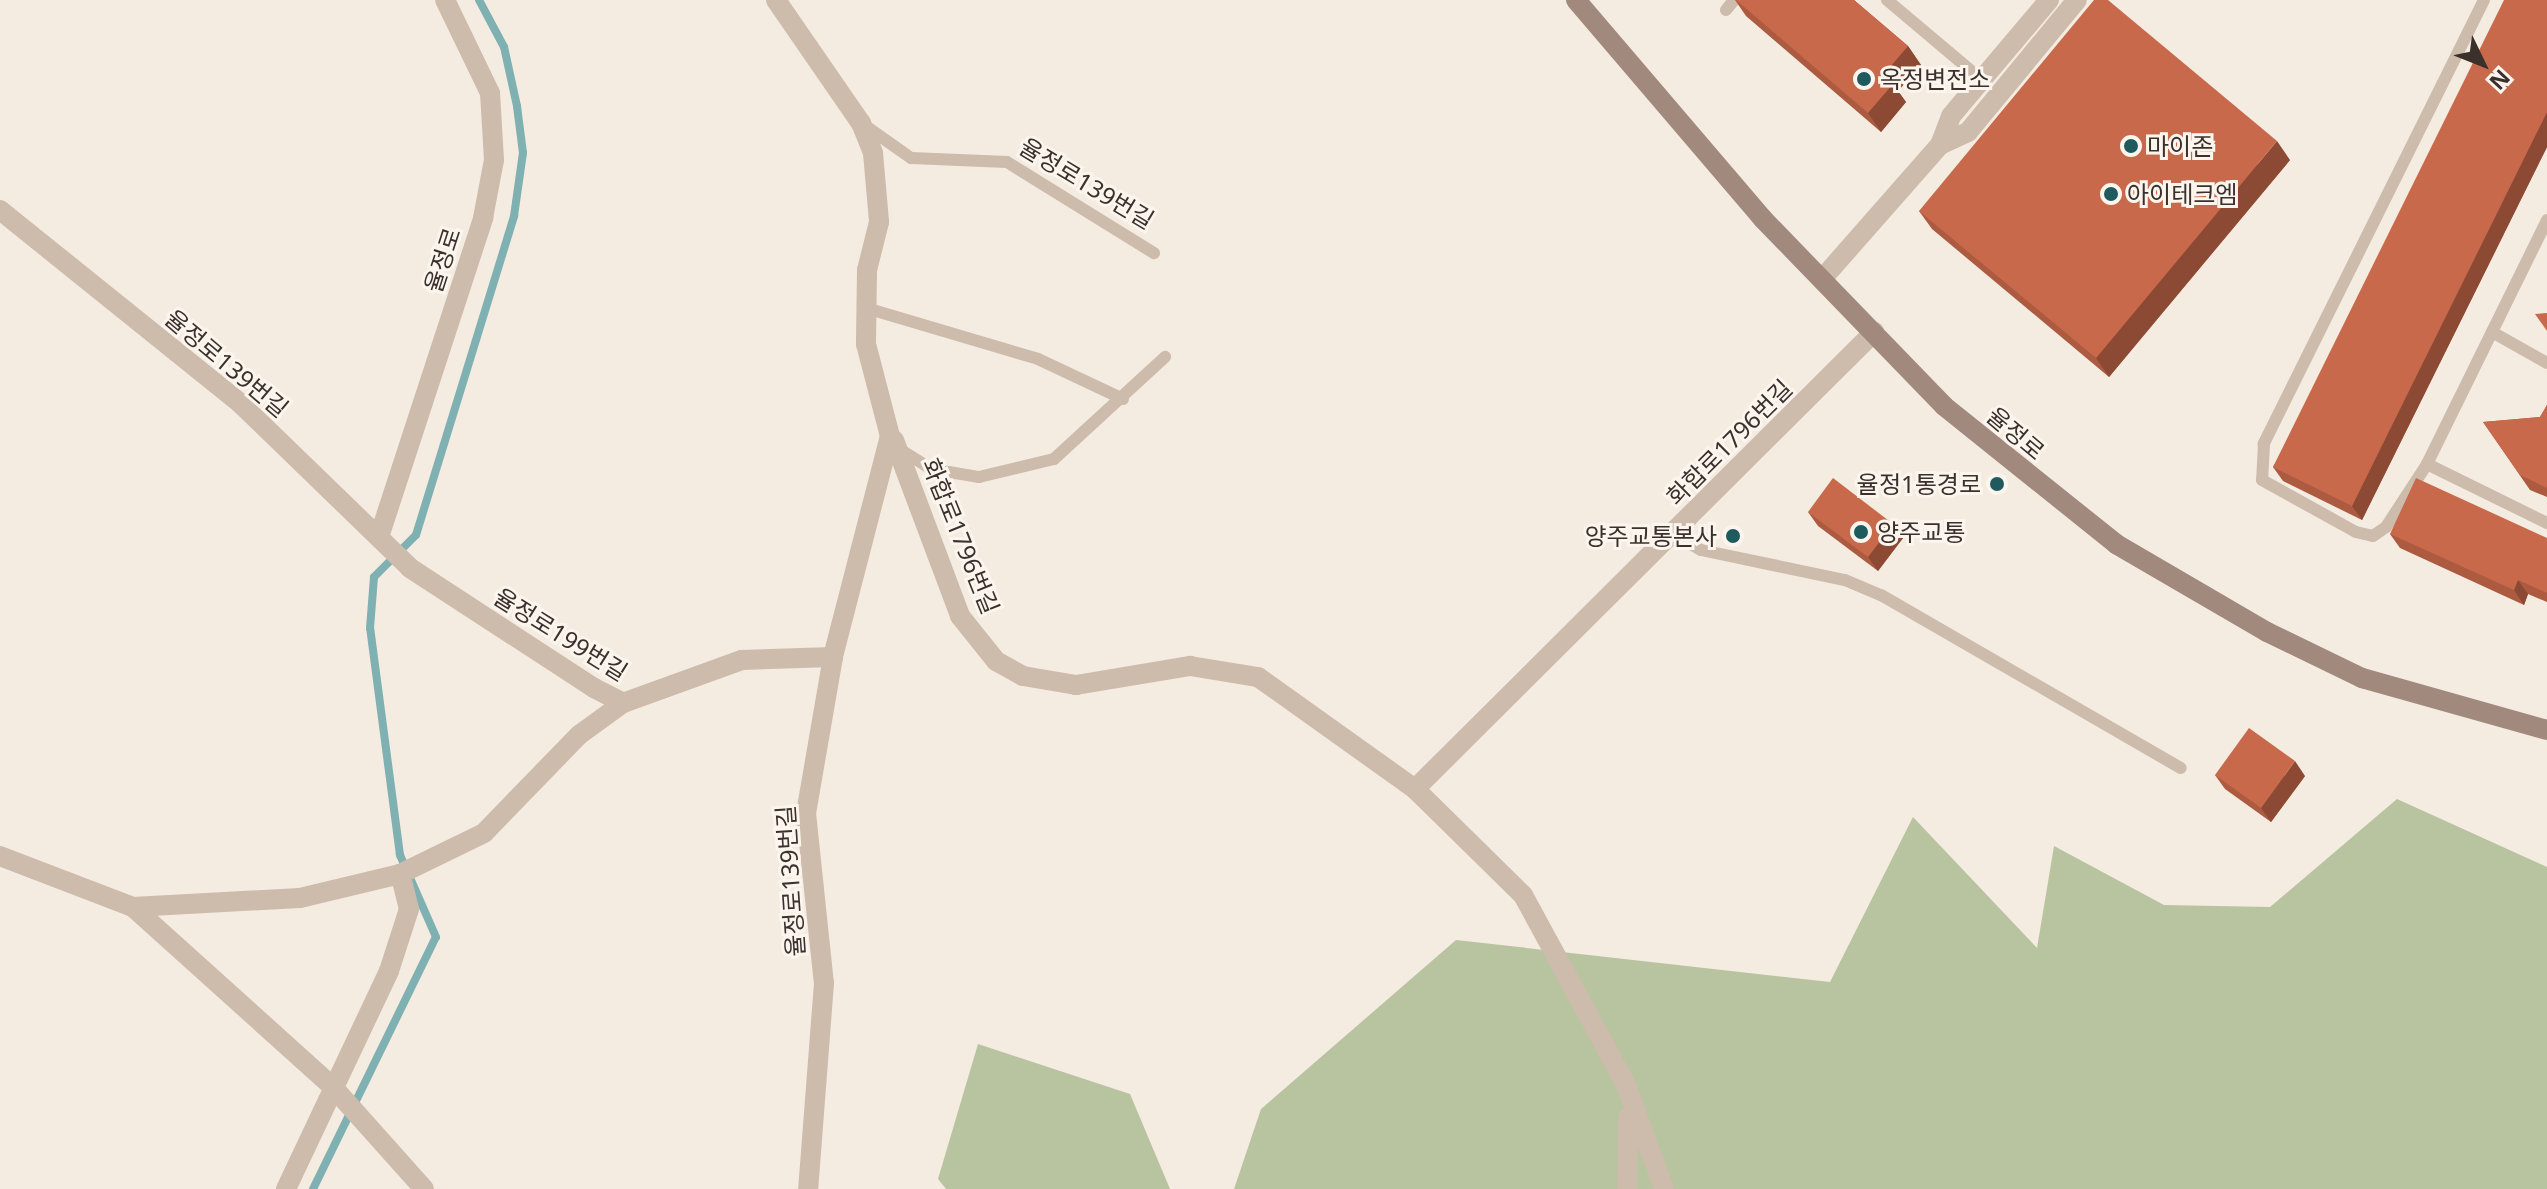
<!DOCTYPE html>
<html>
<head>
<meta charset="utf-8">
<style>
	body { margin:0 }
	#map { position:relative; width:2547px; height:1189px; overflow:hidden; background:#f4ebe1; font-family:"Noto Sans","Noto Sans KR",sans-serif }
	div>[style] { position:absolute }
	.green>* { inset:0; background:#b8c4a0 }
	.stream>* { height:8px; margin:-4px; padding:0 4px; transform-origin:4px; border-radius:4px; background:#7fb0b2 }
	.lane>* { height:12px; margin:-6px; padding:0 6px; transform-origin:6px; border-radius:6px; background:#cdbbac }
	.street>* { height:20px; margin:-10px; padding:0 10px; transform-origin:10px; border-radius:10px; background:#cdbbac }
	.secondary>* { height:20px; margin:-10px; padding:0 10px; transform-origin:10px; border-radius:10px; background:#a18a7d }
	.wall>* { inset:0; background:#ac5a40 }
	.shaded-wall>* { inset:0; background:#8c4a34 }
	.building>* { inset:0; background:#c8694b }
	.dots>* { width:22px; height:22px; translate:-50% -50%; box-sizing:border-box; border:4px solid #fbf5ee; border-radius:50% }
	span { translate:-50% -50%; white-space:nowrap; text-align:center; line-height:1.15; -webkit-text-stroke:6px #fbf5ee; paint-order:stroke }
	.poi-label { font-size:24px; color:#3b302b }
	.left { translate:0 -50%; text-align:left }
	.right { translate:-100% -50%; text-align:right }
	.street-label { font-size:24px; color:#3b302b }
	.north { position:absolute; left:2443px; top:24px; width:80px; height:80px; -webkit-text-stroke:6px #fbf5ee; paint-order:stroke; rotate:133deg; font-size:22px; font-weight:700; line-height:32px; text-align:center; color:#3b302b }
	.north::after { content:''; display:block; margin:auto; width:28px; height:36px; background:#3b302b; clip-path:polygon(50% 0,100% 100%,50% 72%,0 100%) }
</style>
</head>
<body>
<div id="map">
	<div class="green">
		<i style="clip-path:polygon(2397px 799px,2547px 867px,2547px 1189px,1234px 1189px,1261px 1109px,1456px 940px,1830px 982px,1913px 817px,2037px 948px,2054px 846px,2164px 905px,2270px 907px)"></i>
		<i style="clip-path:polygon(978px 1044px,1130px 1094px,1170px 1189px,946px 1189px,938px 1179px)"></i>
	</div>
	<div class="stream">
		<i style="left:313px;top:1189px;width:280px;rotate:-64deg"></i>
		<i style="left:436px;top:937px;width:90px;rotate:-113.7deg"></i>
		<i style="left:400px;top:855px;width:229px;rotate:-97.5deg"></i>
		<i style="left:370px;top:628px;width:51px;rotate:-85.5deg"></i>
		<i style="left:374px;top:577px;width:59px;rotate:-45deg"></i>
		<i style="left:416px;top:535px;width:334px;rotate:-72.9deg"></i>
		<i style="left:514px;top:216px;width:64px;rotate:-81.9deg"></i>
		<i style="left:523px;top:153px;width:47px;rotate:-97.3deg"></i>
		<i style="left:517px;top:106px;width:60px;rotate:-102.4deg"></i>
		<i style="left:504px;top:47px;width:53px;rotate:-118deg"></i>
	</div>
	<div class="lane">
		<i style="left:1887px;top:0;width:124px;rotate:40.1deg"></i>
		<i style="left:2484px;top:0;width:496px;rotate:116.4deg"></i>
		<i style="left:2264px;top:444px;width:36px;rotate:93deg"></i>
		<i style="left:2262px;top:480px;width:107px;rotate:29deg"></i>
		<i style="left:2356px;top:532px;width:17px;rotate:13deg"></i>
		<i style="left:2373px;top:536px;width:16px;rotate:-35deg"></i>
		<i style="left:2386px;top:527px;width:75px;rotate:-56.9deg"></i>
		<i style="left:2427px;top:464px;width:272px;rotate:-63.8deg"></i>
		<i style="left:1726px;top:10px;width:13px;rotate:-51deg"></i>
		<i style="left:867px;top:127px;width:54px;rotate:35.2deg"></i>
		<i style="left:911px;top:158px;width:96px;rotate:2.4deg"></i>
		<i style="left:1007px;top:162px;width:173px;rotate:31.8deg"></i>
		<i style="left:866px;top:308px;width:179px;rotate:16.5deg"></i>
		<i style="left:1038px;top:359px;width:94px;rotate:25.2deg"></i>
		<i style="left:2492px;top:332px;width:63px;rotate:29.4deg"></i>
		<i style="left:901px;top:450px;width:36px;rotate:32deg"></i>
		<i style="left:931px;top:469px;width:49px;rotate:9.5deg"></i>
		<i style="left:979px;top:477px;width:77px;rotate:-13.5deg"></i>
		<i style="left:1054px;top:459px;width:151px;rotate:-42.6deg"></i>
		<i style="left:2427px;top:464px;width:134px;rotate:26.2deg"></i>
		<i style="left:1674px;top:534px;width:31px;rotate:31deg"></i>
		<i style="left:1701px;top:550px;width:147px;rotate:11.8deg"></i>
		<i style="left:1845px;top:580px;width:39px;rotate:23deg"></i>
		<i style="left:1881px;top:595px;width:346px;rotate:30deg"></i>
	</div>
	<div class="street">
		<i style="left:776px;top:0;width:150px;rotate:55.4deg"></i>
		<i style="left:861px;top:123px;width:32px;rotate:68deg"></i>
		<i style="left:873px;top:153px;width:69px;rotate:85deg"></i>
		<i style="left:879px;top:222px;width:49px;rotate:104deg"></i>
		<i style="left:867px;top:270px;width:74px;rotate:90.8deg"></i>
		<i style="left:866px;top:344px;width:95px;rotate:75.4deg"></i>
		<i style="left:890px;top:436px;width:228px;rotate:104.5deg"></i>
		<i style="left:833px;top:657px;width:158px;rotate:99.8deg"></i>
		<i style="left:806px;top:813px;width:171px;rotate:84deg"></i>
		<i style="left:824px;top:983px;width:207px;rotate:94.4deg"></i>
		<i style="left:1940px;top:145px;width:31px;rotate:-25deg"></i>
		<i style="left:1968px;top:132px;width:171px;rotate:-50.5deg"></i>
		<i style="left:0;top:210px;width:309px;rotate:38.8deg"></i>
		<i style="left:241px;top:404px;width:235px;rotate:44.1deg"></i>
		<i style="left:410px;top:568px;width:220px;rotate:33.1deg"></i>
		<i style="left:594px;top:688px;width:33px;rotate:27deg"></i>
		<i style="left:623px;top:703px;width:127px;rotate:-19.9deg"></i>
		<i style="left:742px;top:660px;width:91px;rotate:-1.9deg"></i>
		<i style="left:1823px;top:278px;width:177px;rotate:-48.7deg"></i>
		<i style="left:1940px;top:145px;width:31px;rotate:-69deg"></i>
		<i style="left:1951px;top:116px;width:152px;rotate:-49.8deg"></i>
		<i style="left:894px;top:440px;width:188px;rotate:69.4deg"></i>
		<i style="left:960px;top:616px;width:58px;rotate:51.3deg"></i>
		<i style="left:996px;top:661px;width:31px;rotate:29deg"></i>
		<i style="left:1023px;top:676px;width:54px;rotate:9.6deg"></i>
		<i style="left:1076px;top:685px;width:116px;rotate:-9.5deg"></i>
		<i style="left:1190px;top:666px;width:69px;rotate:9.2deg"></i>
		<i style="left:1258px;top:677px;width:193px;rotate:35.5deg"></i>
		<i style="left:1415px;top:789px;width:151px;rotate:44.5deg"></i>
		<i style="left:1523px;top:895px;width:216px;rotate:61.5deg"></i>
		<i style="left:1626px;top:1085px;width:111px;rotate:69.9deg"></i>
		<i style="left:379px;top:537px;width:336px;rotate:-71.9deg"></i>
		<i style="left:483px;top:218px;width:59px;rotate:-79.3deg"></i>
		<i style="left:494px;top:160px;width:67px;rotate:-93.4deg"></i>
		<i style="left:490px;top:93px;width:103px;rotate:-115.8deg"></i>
		<i style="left:1415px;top:789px;width:648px;rotate:-44.87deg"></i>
		<i style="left:0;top:856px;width:142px;rotate:21deg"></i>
		<i style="left:133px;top:907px;width:167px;rotate:-3.1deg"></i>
		<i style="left:300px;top:898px;width:103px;rotate:-13.5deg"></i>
		<i style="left:400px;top:874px;width:93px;rotate:-26deg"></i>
		<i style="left:484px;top:833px;width:136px;rotate:-45.9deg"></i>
		<i style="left:579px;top:735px;width:54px;rotate:-36deg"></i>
		<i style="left:133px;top:907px;width:268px;rotate:42deg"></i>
		<i style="left:332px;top:1086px;width:138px;rotate:48.2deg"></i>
		<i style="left:286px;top:1189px;width:241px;rotate:-64.7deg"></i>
		<i style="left:389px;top:971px;width:65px;rotate:-72.1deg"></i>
		<i style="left:409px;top:909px;width:36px;rotate:-104deg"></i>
		<i style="left:1627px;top:1189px;width:72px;rotate:-89.2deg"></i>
	</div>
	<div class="secondary">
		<i style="left:1576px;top:0;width:288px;rotate:49.5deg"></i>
		<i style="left:1763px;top:219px;width:260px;rotate:45.9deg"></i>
		<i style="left:1944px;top:406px;width:221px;rotate:38.7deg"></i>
		<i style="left:2116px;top:544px;width:175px;rotate:30.2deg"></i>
		<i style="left:2267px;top:632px;width:106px;rotate:25.8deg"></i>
		<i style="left:2362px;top:678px;width:192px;rotate:15.7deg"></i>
	</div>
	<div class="wall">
		<i style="clip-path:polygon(1735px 0,1854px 0,1908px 46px,1921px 65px,1898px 91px,1906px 102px,1881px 132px,1746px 16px)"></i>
		<i style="clip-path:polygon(2547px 0,2547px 147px,2362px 520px,2283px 481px,2273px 467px)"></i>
		<i style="clip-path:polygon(2290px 160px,2109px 377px,1932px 229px,1919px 211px)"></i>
		<i style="clip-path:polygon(2547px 405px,2547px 497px,2530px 490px,2483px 422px,2540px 417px)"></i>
		<i style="clip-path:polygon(1808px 512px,1893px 524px,1903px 538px,1878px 571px,1818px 526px)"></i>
		<i style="clip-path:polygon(2390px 534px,2547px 538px,2547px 602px,2528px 594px,2524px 605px,2400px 548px)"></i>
		<i style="clip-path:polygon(2215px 775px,2305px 776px,2271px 822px,2225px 789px)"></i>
	</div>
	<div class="shaded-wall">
		<i style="clip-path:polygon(1908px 46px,1921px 65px,1898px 91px,1906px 102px,1881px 132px,1868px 113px,1883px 75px)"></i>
		<i style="clip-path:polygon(2547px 112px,2547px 147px,2362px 520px,2352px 506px)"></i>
		<i style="clip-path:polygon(2277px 141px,2290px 160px,2109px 377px,2096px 358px)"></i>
		<i style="clip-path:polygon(1893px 524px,1903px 538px,1878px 571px,1868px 557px)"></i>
		<i style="clip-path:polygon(2518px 580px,2528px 594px,2524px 605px,2514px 590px)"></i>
		<i style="clip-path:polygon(2295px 761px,2305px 776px,2271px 822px,2261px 808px)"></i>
	</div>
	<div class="building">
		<i style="clip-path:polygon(1736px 0,1854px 0,1908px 46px,1883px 75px,1893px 84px,1868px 113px)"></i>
		<i style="clip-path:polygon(2094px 0,2108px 0,2277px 141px,2096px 358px,1919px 211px)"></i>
		<i style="clip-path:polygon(2504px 0,2547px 0,2547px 112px,2352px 506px,2273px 467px)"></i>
		<i style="clip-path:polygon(2547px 313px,2547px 331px,2535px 314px)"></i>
		<i style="clip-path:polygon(2547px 405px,2547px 488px,2520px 475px,2483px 422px,2540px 417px)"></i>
		<i style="clip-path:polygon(1833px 478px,1893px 524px,1868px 557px,1808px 512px)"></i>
		<i style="clip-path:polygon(2416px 478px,2547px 538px,2547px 593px,2518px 580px,2514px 590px,2390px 534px)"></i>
		<i style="clip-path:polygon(2249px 728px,2295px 761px,2261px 808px,2215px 775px)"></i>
	</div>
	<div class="dots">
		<i style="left:1864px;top:79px;background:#1f5a5e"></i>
		<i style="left:2131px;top:146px;background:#1f5a5e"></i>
		<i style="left:2111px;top:194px;background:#1f5a5e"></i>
		<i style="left:1997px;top:484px;background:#1f5a5e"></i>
		<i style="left:1861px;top:532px;background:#1f5a5e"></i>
		<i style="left:1733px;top:536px;background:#1f5a5e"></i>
	</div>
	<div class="poi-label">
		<span class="left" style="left:1880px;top:79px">옥정변전소</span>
		<span class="left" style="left:2147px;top:146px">마이존</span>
		<span class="left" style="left:2127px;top:194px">아이테크엠</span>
		<span class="right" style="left:1981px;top:484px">율정1통경로</span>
		<span class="left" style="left:1877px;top:532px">양주교통</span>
		<span class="right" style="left:1717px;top:536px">양주교통본사</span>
	</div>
	<div class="street-label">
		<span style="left:1087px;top:183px;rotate:31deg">율정로139번길</span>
		<span style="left:442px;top:260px;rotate:-72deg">율정로</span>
		<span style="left:227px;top:363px;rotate:40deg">율정로139번길</span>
		<span style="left:2016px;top:433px;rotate:40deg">율정로</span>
		<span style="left:1729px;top:442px;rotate:-45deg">화합로1796번길</span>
		<span style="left:961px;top:536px;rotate:68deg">화합로1796번길</span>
		<span style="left:561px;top:634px;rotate:32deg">율정로199번길</span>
		<span style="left:790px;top:881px;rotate:-94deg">율정로139번길</span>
	</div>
	<div class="north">N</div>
</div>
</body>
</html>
